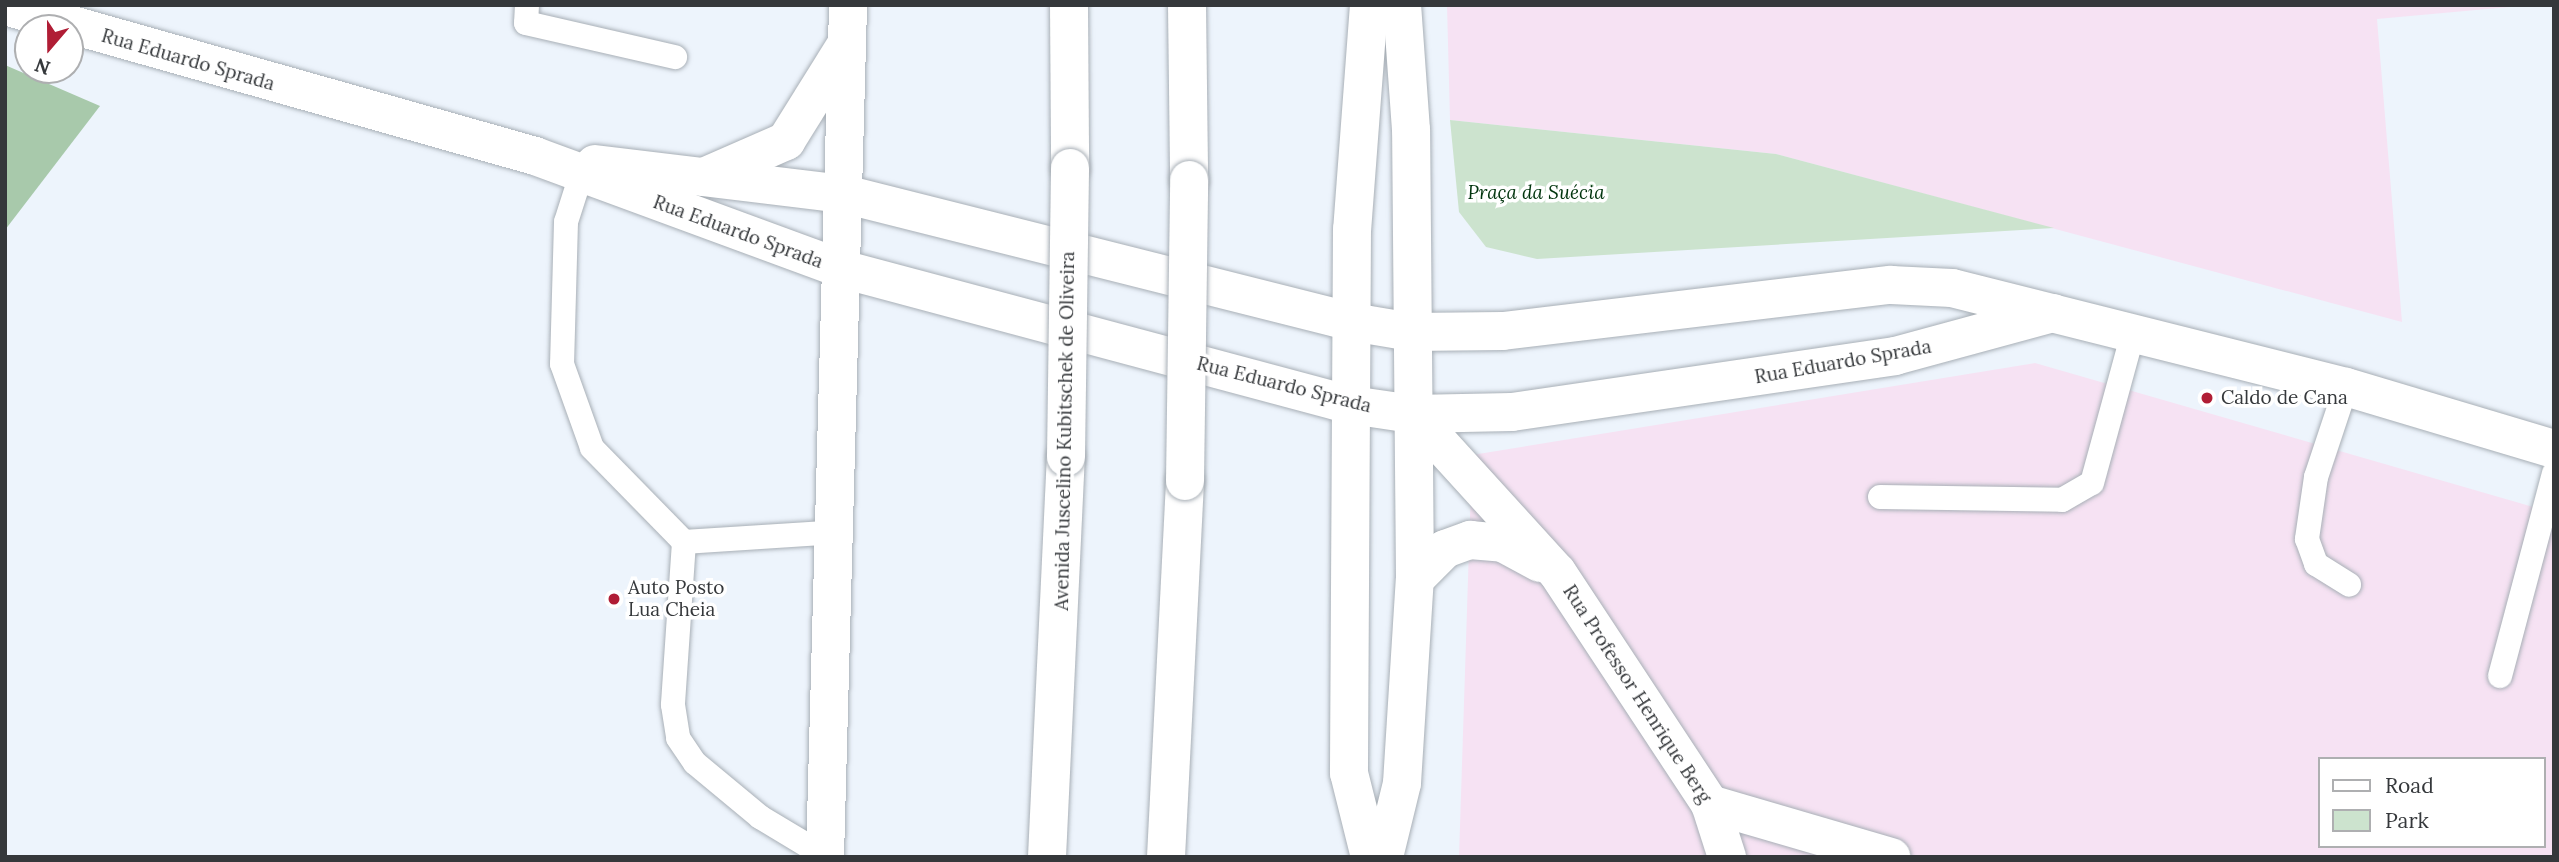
<!DOCTYPE html>
<html>
<head>
<meta charset="utf-8">
<style>
	body { margin:0 }
	#map { position:relative; width:2559px; height:862px; overflow:hidden; background:#edf4fc; font-family:Lora,serif }
	div>[style] { position:absolute }
	.industrial>* { inset:0; background:#f6e2f3 }
	.green>* { inset:0; background:#cce3ce }
	.forest>* { inset:0; background:#a8c9ab }
	.roads { filter:drop-shadow(0 0 2px #a8afb6) drop-shadow(0 0 2px #a8afb6) }
	.service>* { height:24px; margin:-12px; padding:0 12px; transform-origin:12px; border-radius:12px; background:#fff }
	.minor>* { height:38px; margin:-19px; padding:0 19px; transform-origin:19px; border-radius:19px; background:#fff }
	.secondary>* { height:38px; margin:-19px; padding:0 19px; transform-origin:19px; border-radius:19px; background:#fff }
	.primary>* { height:38px; margin:-19px; padding:0 19px; transform-origin:19px; border-radius:19px; background:#fff }
	.motorway>* { height:38px; margin:-19px; padding:0 19px; transform-origin:19px; border-radius:19px; background:#fff }
	.bridges { filter:drop-shadow(0 0 2px #a8afb6) drop-shadow(0 0 2px #a8afb6) }
	.motorway-bridge>* { height:38px; margin:-19px; padding:0 19px; transform-origin:19px; border-radius:19px; background:#fff }
	.dots>* { width:19px; height:19px; translate:-50% -50%; box-sizing:border-box; border:4px solid #fff; border-radius:50% }
	span { translate:-50% -50%; white-space:nowrap; text-align:center; line-height:1.15; -webkit-text-stroke:7px #fff; paint-order:stroke }
	.street-label { font-size:19px; color:#35383b }
	.park-label { font-size:19px; color:#00340d; font-style:italic }
	.poi-label { font-size:19px; color:#35383b }
	.left { translate:0 -50%; text-align:left }
	.frame { position:absolute; inset:0; border:7px solid #35383b; pointer-events:none }
	.legend { position:absolute; left:2318px; top:757px; width:228px; height:91px; box-sizing:border-box; background:#fff; border:2px solid #aeafb1; margin:0; padding:9px 12px; list-style:none; font-size:21px; color:#35383b }
	.legend li { display:flex; align-items:center; gap:14px; height:35px }
	.legend b { width:35px; border:2px solid #aeafb1 }
	.north { position:absolute; left:14px; top:14px; width:70px; height:70px; box-sizing:border-box; background:#fff; border:2px solid #aeafb1; border-radius:50%; rotate:200deg; font-size:19px; font-weight:700; line-height:28px; text-align:center; color:#35383b }
	.north::after { content:''; display:block; margin:auto; width:24px; height:32px; background:#b01d35; clip-path:polygon(50% 0,100% 100%,50% 72%,0 100%) }
</style>
</head>
<body>
<div id="map">
	<div class="industrial">
		<i style="clip-path:polygon(1447px 5px,2531px 5px,2377px 19px,2402px 322px,1776px 154px,1450px 120px)"></i>
		<i style="clip-path:polygon(evenodd,2035px 363px,2554px 513px,2554px 857px,1459px 857px,1472px 455px,2035px 363px,2319px 759px,2543px 759px,2543px 846px,2319px 846px,2319px 759px)"></i>
	</div>
	<div class="green">
		<i style="clip-path:polygon(1450px 120px,1776px 154px,2054px 228px,1537px 259px,1486px 247px,1459px 212px)"></i>
	</div>
	<div class="forest">
		<i style="clip-path:polygon(5px 65px,100px 106px,5px 230px)"></i>
	</div>
	<div class="roads">
		<div class="service">
			<i style="left:527px;top:5px;width:18px;rotate:93deg"></i>
			<i style="left:526px;top:23px;width:153px;rotate:12.9deg"></i>
			<i style="left:581px;top:175px;width:49px;rotate:107.7deg"></i>
			<i style="left:566px;top:222px;width:142px;rotate:91.6deg"></i>
			<i style="left:562px;top:364px;width:89px;rotate:70.3deg"></i>
			<i style="left:592px;top:448px;width:132px;rotate:45.6deg"></i>
			<i style="left:684px;top:542px;width:153px;rotate:-3.7deg"></i>
			<i style="left:2346px;top:387px;width:95px;rotate:108.4deg"></i>
			<i style="left:2316px;top:477px;width:63px;rotate:98.3deg"></i>
			<i style="left:2307px;top:539px;width:27px;rotate:70deg"></i>
			<i style="left:2316px;top:564px;width:39px;rotate:32deg"></i>
			<i style="left:1880px;top:497px;width:182px;rotate:0.9deg"></i>
			<i style="left:2062px;top:500px;width:34px;rotate:-30deg"></i>
			<i style="left:2092px;top:483px;width:156px;rotate:-74.7deg"></i>
			<i style="left:684px;top:542px;width:163px;rotate:93.9deg"></i>
			<i style="left:673px;top:705px;width:33px;rotate:81deg"></i>
			<i style="left:678px;top:738px;width:30px;rotate:56deg"></i>
			<i style="left:695px;top:763px;width:85px;rotate:39.7deg"></i>
			<i style="left:760px;top:817px;width:76px;rotate:31deg"></i>
			<i style="left:2500px;top:676px;width:210px;rotate:-75.1deg"></i>
		</div>
		<div class="minor">
			<i style="left:1413px;top:414px;width:214px;rotate:47.7deg"></i>
			<i style="left:1557px;top:572px;width:278px;rotate:56.6deg"></i>
			<i style="left:1710px;top:804px;width:56px;rotate:72.2deg"></i>
			<i style="left:1415px;top:579px;width:42px;rotate:-45deg"></i>
			<i style="left:1445px;top:549px;width:27px;rotate:-20deg"></i>
			<i style="left:1470px;top:540px;width:33px;rotate:5deg"></i>
			<i style="left:1503px;top:543px;width:42px;rotate:28.4deg"></i>
			<i style="left:1710px;top:804px;width:189px;rotate:16.3deg"></i>
		</div>
		<div class="secondary">
			<i style="left:1411px;top:332px;width:92px;rotate:-0.6deg"></i>
			<i style="left:1503px;top:331px;width:391px;rotate:-6.8deg"></i>
			<i style="left:1891px;top:285px;width:61px;rotate:2.8deg"></i>
			<i style="left:1952px;top:288px;width:406px;rotate:14.1deg"></i>
			<i style="left:2346px;top:387px;width:217px;rotate:16.6deg"></i>
			<i style="left:1413px;top:414px;width:99px;rotate:-1.2deg"></i>
			<i style="left:1512px;top:412px;width:387px;rotate:-8.3deg"></i>
			<i style="left:1895px;top:356px;width:164px;rotate:-15.2deg"></i>
		</div>
		<div class="primary">
			<i style="left:1369px;top:5px;width:225px;rotate:94.3deg"></i>
			<i style="left:1352px;top:229px;width:544px;rotate:90.32deg"></i>
			<i style="left:1349px;top:773px;width:87px;rotate:76deg"></i>
			<i style="left:5px;top:6px;width:551px;rotate:15.8deg"></i>
			<i style="left:535px;top:156px;width:327px;rotate:20.2deg"></i>
			<i style="left:842px;top:269px;width:527px;rotate:14.96deg"></i>
			<i style="left:1351px;top:405px;width:63px;rotate:8.3deg"></i>
			<i style="left:595px;top:164px;width:251px;rotate:6.9deg"></i>
			<i style="left:844px;top:194px;width:524px;rotate:14.14deg"></i>
			<i style="left:1352px;top:322px;width:60px;rotate:9.6deg"></i>
			<i style="left:704px;top:177px;width:90px;rotate:-23.7deg"></i>
			<i style="left:786px;top:141px;width:110px;rotate:-58.1deg"></i>
			<i style="left:825px;top:857px;width:852px;rotate:-88.45deg"></i>
			<i style="left:1384px;top:857px;width:76px;rotate:-76.3deg"></i>
			<i style="left:1402px;top:783px;width:204px;rotate:-86.4deg"></i>
			<i style="left:1415px;top:579px;width:449px;rotate:-90.5deg"></i>
			<i style="left:1411px;top:130px;width:125px;rotate:-94.1deg"></i>
		</div>
		<div class="motorway">
			<i style="left:1069px;top:5px;width:163px;rotate:89.6deg"></i>
			<i style="left:1187px;top:5px;width:175px;rotate:89.3deg"></i>
			<i style="left:1047px;top:857px;width:400px;rotate:-87.3deg"></i>
			<i style="left:1166px;top:857px;width:376px;rotate:-87.1deg"></i>
		</div>
	</div>
	<div class="bridges">
		<div class="motorway-bridge">
			<i style="left:1066px;top:457px;width:289px;rotate:-89.2deg"></i>
			<i style="left:1185px;top:481px;width:301px;rotate:-89.2deg"></i>
		</div>
	</div>
	<div class="dots">
		<i style="left:2207px;top:398px;background:#b01d35"></i>
		<i style="left:614px;top:599px;background:#b01d35"></i>
	</div>
	<div class="street-label">
		<span style="left:188px;top:60px;rotate:16deg">Rua Eduardo Sprada</span>
		<span style="left:738px;top:232px;rotate:20deg">Rua Eduardo Sprada</span>
		<span style="left:1843px;top:362px;rotate:-10deg">Rua Eduardo Sprada</span>
		<span style="left:1284px;top:385px;rotate:14deg">Rua Eduardo Sprada</span>
		<span style="left:1065px;top:431px;rotate:-89deg">Avenida Juscelino Kubitschek de Oliveira</span>
		<span style="left:1637px;top:694px;rotate:57deg">Rua Professor Henrique Berg</span>
	</div>
	<div class="park-label">
		<span style="left:1536px;top:193px">Praça da Suécia</span>
	</div>
	<div class="poi-label">
		<span class="left" style="left:2221px;top:398px">Caldo de Cana</span>
		<span class="left" style="left:628px;top:599px">Auto Posto<br>Lua Cheia</span>
	</div>
	<div class="frame"></div>
	<ul class="legend">
	<li><b style="height:9px;background:#fff"></b>Road</li>
	<li><b style="height:19px;background:#cce3ce"></b>Park</li>
	</ul>
	<div class="north">N</div>
</div>
</body>
</html>
